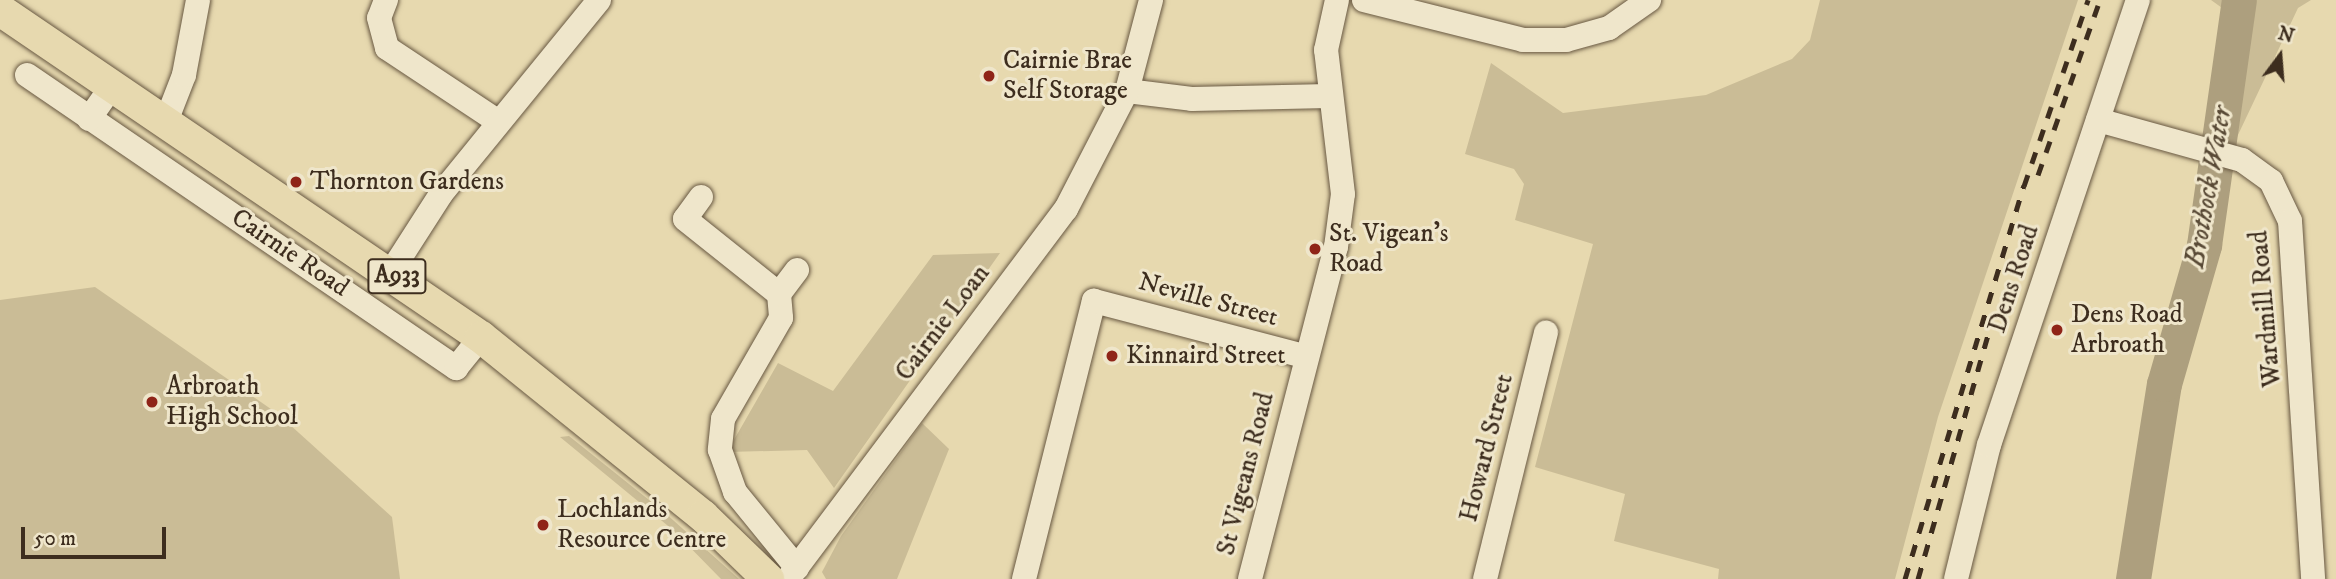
<!DOCTYPE html>
<html>
<head>
<meta charset="utf-8">
<style>
	body { margin:0 }
	#map { position:relative; width:2336px; height:579px; overflow:hidden; background:#e7d9af; font-family:"IM FELL DW Pica",serif }
	div>[style] { position:absolute }
	.green>* { inset:0; background:#cabc96 }
	.river>* { height:35px; margin:-17.5px; padding:0 17.5px; transform-origin:17.5px; border-radius:17.5px; background:#ad9f7e }
	.roads { filter:drop-shadow(0 0 2px #685842) drop-shadow(0 0 2px #685842) }
	.minor>* { height:24px; margin:-12px; padding:0 12px; transform-origin:12px; border-radius:12px; background:#efe6cb }
	.major>* { height:32px; margin:-16px; padding:0 16px; transform-origin:16px; border-radius:16px; background:#e7d9af }
	.rail>* { height:5px; margin-top:-2.5px; transform-origin:0; background:repeating-linear-gradient(90deg,#3d2d1e 0 12px,transparent 0 24px) }
	.dots>* { width:19px; height:19px; translate:-50% -50%; box-sizing:border-box; border:4px solid #efe6cb; border-radius:50% }
	span { translate:-50% -50%; white-space:nowrap; text-align:center; line-height:1.15; -webkit-text-stroke:6px #efe6cb; paint-order:stroke }
	.shield-label span { padding:2px 5px; background:#efe6cb; border:2px solid; border-radius:5px; -webkit-text-stroke-width:0 }
	.shield-label { font-size:24px; color:#3d2d1e; font-weight:700 }
	.poi-label { font-size:26px; color:#3d2d1e }
	.left { translate:0 -50%; text-align:left }
	.street-label { font-size:26px; color:#3d2d1e }
	.water-label { font-size:28px; color:#594a36; font-style:italic }
	.north { position:absolute; left:2245px; top:21px; width:70px; height:70px; -webkit-text-stroke:5px #efe6cb; paint-order:stroke; rotate:16deg; font-size:19px; font-weight:700; line-height:28px; text-align:center; color:#3d2d1e }
	.north::after { content:''; display:block; margin:auto; width:24px; height:32px; background:#3d2d1e; clip-path:polygon(50% 0,100% 100%,50% 72%,0 100%) }
	.scale { position:absolute; left:21px; top:527px; width:145px; height:32px; box-sizing:border-box; border:4px solid #3d2d1e; border-top:0; padding-left:9px; font-size:21px; line-height:24px; white-space:nowrap; color:#3d2d1e; -webkit-text-stroke:5px #efe6cb; paint-order:stroke }
</style>
</head>
<body>
<div id="map">
	<div class="green">
		<i style="clip-path:polygon(1820px 0,2078px 0,1938px 417px,1895px 579px,1718px 579px,1719px 569px,1614px 541px,1625px 494px,1535px 467px,1593px 244px,1515px 220px,1524px 184px,1514px 169px,1465px 154px,1491px 63px,1563px 113px,1706px 95px,1792px 59px,1810px 40px)"></i>
		<i style="clip-path:polygon(2211px 0,2311px 0,2298px 8px,2237px 137px,2204px 131px,2225px 10px)"></i>
		<i style="clip-path:polygon(1000px 253px,834px 488px,807px 450px,727px 452px,778px 363px,833px 391px,933px 255px)"></i>
		<i style="clip-path:polygon(95px 287px,278px 414px,392px 517px,400px 579px,0 579px,0 300px)"></i>
		<i style="clip-path:polygon(922px 423px,949px 449px,897px 579px,826px 579px,822px 572px,841px 536px)"></i>
		<i style="clip-path:polygon(569px 436px,664px 512px,739px 579px,721px 579px,673px 530px,560px 437px)"></i>
	</div>
	<div class="river">
		<i style="left:2133px;top:579px;width:197px;rotate:-81deg"></i>
		<i style="left:2164px;top:384px;width:145px;rotate:-73.9deg"></i>
		<i style="left:2204px;top:245px;width:247px;rotate:-81.9deg"></i>
	</div>
	<div class="roads">
		<div class="minor">
			<i style="left:386px;top:0;width:19px;rotate:111deg"></i>
			<i style="left:379px;top:18px;width:31px;rotate:75deg"></i>
			<i style="left:387px;top:48px;width:134px;rotate:33.5deg"></i>
			<i style="left:1364px;top:0;width:164px;rotate:14.1deg"></i>
			<i style="left:1523px;top:40px;width:43px"></i>
			<i style="left:1566px;top:40px;width:45px;rotate:-15.6deg"></i>
			<i style="left:1609px;top:28px;width:49px;rotate:-35deg"></i>
			<i style="left:27px;top:75px;width:520px;rotate:34.33deg"></i>
			<i style="left:456px;top:368px;width:40px;rotate:-51deg"></i>
			<i style="left:1127px;top:91px;width:65px;rotate:7deg"></i>
			<i style="left:1192px;top:99px;width:137px;rotate:-1.3deg"></i>
			<i style="left:89px;top:119px;width:37px;rotate:-55deg"></i>
			<i style="left:2098px;top:120px;width:149px;rotate:15.5deg"></i>
			<i style="left:2242px;top:160px;width:36px;rotate:36deg"></i>
			<i style="left:2271px;top:181px;width:44px;rotate:64.6deg"></i>
			<i style="left:2290px;top:221px;width:359px;rotate:86.3deg"></i>
			<i style="left:165px;top:124px;width:53px;rotate:-68.8deg"></i>
			<i style="left:184px;top:75px;width:76px;rotate:-79.4deg"></i>
			<i style="left:701px;top:197px;width:27px;rotate:126deg"></i>
			<i style="left:685px;top:219px;width:120px;rotate:38.6deg"></i>
			<i style="left:779px;top:294px;width:24px;rotate:85deg"></i>
			<i style="left:781px;top:318px;width:116px;rotate:119.9deg"></i>
			<i style="left:723px;top:419px;width:31px;rotate:96deg"></i>
			<i style="left:720px;top:450px;width:45px;rotate:70.3deg"></i>
			<i style="left:735px;top:492px;width:98px;rotate:50.8deg"></i>
			<i style="left:391px;top:272px;width:93px;rotate:-57.3deg"></i>
			<i style="left:441px;top:194px;width:250px;rotate:-50.8deg"></i>
			<i style="left:779px;top:294px;width:30px;rotate:-53deg"></i>
			<i style="left:788px;top:579px;width:463px;rotate:-53.1deg"></i>
			<i style="left:1066px;top:209px;width:133px;rotate:-62.7deg"></i>
			<i style="left:1127px;top:91px;width:94px;rotate:-75.2deg"></i>
			<i style="left:1024px;top:579px;width:287px;rotate:-75.9deg"></i>
			<i style="left:1094px;top:301px;width:220px;rotate:14.7deg"></i>
			<i style="left:1250px;top:579px;width:343px;rotate:-75.5deg"></i>
			<i style="left:1336px;top:247px;width:53px;rotate:-82.5deg"></i>
			<i style="left:1343px;top:194px;width:145px;rotate:-96.7deg"></i>
			<i style="left:1326px;top:50px;width:51px;rotate:-77.6deg"></i>
			<i style="left:1485px;top:579px;width:254px;rotate:-76.1deg"></i>
			<i style="left:1956px;top:579px;width:138px;rotate:-76.2deg"></i>
			<i style="left:1989px;top:445px;width:469px;rotate:-71.5deg"></i>
		</div>
		<div class="major">
			<i style="left:0;top:10px;width:582px;rotate:34.21deg"></i>
			<i style="left:481px;top:337px;width:285px;rotate:38.9deg"></i>
			<i style="left:703px;top:516px;width:91px;rotate:44.1deg"></i>
		</div>
	</div>
	<div class="rail">
		<i style="left:2038px;top:175px;width:186px;rotate:-70.5deg"></i>
		<i style="left:1905px;top:579px;width:411px;rotate:-73.2deg"></i>
		<i style="left:2024px;top:186px;width:197px;rotate:-71deg"></i>
		<i style="left:1918px;top:579px;width:264px;rotate:-74deg"></i>
	</div>
	<div class="dots">
		<i style="left:989px;top:76px;background:#8f2418"></i>
		<i style="left:296px;top:182px;background:#8f2418"></i>
		<i style="left:1315px;top:249px;background:#8f2418"></i>
		<i style="left:2057px;top:330px;background:#8f2418"></i>
		<i style="left:1112px;top:356px;background:#8f2418"></i>
		<i style="left:152px;top:402px;background:#8f2418"></i>
		<i style="left:543px;top:525px;background:#8f2418"></i>
	</div>
	<div class="shield-label">
		<span style="left:397px;top:276px">A933</span>
	</div>
	<div class="poi-label">
		<span class="left" style="left:1003px;top:76px">Cairnie Brae<br>Self Storage</span>
		<span class="left" style="left:310px;top:182px">Thornton Gardens</span>
		<span class="left" style="left:1329px;top:249px">St. Vigean's<br>Road</span>
		<span class="left" style="left:2071px;top:330px">Dens Road<br>Arbroath</span>
		<span class="left" style="left:1126px;top:356px">Kinnaird Street</span>
		<span class="left" style="left:166px;top:402px">Arbroath<br>High School</span>
		<span class="left" style="left:557px;top:525px">Lochlands<br>Resource Centre</span>
	</div>
	<div class="street-label">
		<span style="left:290px;top:253px;rotate:34deg">Cairnie Road</span>
		<span style="left:2014px;top:279px;rotate:-72deg">Dens Road</span>
		<span style="left:1208px;top:300px;rotate:15deg">Neville Street</span>
		<span style="left:2266px;top:309px;rotate:-95deg">Wardmill Road</span>
		<span style="left:943px;top:323px;rotate:-53deg">Cairnie Loan</span>
		<span style="left:1487px;top:448px;rotate:-76deg">Howard Street</span>
		<span style="left:1246px;top:474px;rotate:-76deg">St Vigeans Road</span>
	</div>
	<div class="water-label">
		<span style="left:2209px;top:187px;rotate:-80deg">Brothock Water</span>
	</div>
	<div class="north">N</div>
	<div class="scale">50 m</div>
</div>
</body>
</html>
